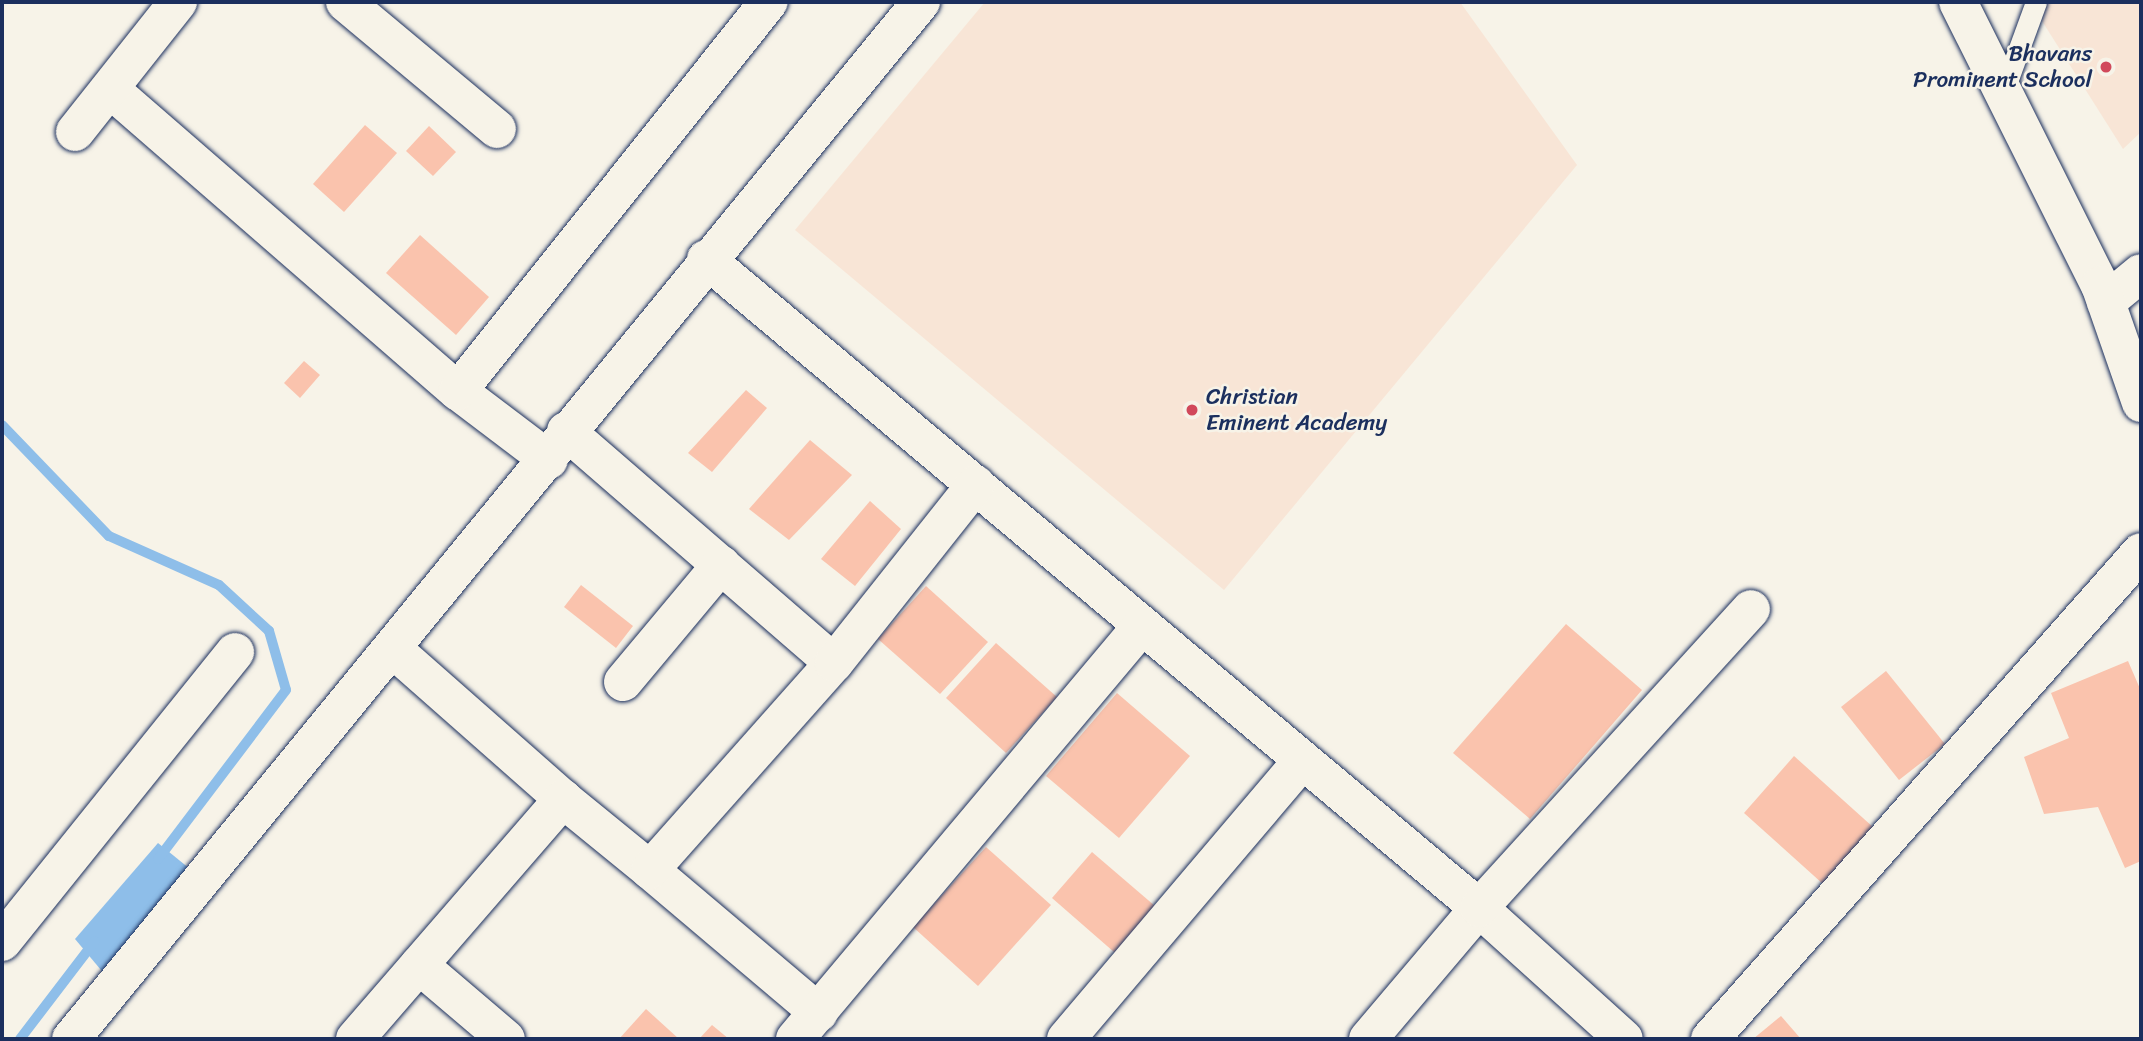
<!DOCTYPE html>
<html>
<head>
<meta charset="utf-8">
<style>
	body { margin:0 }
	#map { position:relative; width:2143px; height:1041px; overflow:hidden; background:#f7f3e8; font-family:Sriracha,sans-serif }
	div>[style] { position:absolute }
	.built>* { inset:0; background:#f8e5d6 }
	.water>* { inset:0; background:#8ebee9 }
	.stream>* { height:10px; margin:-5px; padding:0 5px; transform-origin:5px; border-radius:5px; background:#8ebee9 }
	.building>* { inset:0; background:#fac3ad }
	.roads { filter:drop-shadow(0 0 2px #1b2f5e) drop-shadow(0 0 2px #1b2f5e) }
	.lane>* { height:21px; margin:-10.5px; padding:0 10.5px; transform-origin:10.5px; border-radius:10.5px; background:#f7f3e8 }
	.street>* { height:38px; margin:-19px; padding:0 19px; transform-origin:19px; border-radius:19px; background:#f7f3e8 }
	.secondary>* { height:38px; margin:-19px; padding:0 19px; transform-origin:19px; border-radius:19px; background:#f7f3e8 }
	.dots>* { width:19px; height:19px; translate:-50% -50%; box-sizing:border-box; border:4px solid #f7f3e8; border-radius:50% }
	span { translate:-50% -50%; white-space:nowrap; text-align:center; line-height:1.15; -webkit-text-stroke:5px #f7f3e8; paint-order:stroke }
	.poi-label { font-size:23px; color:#1b2f5e }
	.right { translate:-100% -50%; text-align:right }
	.left { translate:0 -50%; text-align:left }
	.frame { position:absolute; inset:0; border:4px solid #1b2f5e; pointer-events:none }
</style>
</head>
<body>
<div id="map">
	<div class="built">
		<i style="clip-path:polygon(985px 2px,1460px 2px,1577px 165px,1224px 590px,795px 230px)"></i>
		<i style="clip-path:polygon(2030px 2px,2141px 2px,2141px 132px,2123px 149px)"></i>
	</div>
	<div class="water">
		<i style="clip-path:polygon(158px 843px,195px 873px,106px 976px,75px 939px)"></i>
	</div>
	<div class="stream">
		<i style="left:2px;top:425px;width:154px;rotate:46.1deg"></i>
		<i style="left:109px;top:536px;width:120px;rotate:24deg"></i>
		<i style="left:219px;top:585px;width:68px;rotate:42.6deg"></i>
		<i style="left:269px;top:631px;width:61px;rotate:73.9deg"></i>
		<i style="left:286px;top:690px;width:212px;rotate:127.1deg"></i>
		<i style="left:20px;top:1039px;width:123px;rotate:-52.6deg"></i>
	</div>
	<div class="building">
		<i style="clip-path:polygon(365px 125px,397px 153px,344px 212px,313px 184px)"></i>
		<i style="clip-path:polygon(429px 126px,456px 152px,433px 176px,406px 151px)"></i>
		<i style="clip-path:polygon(420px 235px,489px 297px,456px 335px,386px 273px)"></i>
		<i style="clip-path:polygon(304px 361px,320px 375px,300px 398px,284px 383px)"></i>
		<i style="clip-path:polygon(746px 390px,767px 408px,712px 472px,688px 453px)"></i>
		<i style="clip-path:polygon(810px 440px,852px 475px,789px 540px,749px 509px)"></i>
		<i style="clip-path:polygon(870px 501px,901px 529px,855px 586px,821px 559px)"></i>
		<i style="clip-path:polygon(581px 585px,633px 626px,616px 648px,564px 607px)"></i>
		<i style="clip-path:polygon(926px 586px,988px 642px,940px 694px,878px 639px)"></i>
		<i style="clip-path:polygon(1566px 624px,1642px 690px,1530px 819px,1453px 753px)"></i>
		<i style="clip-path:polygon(996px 643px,1057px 697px,1006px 753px,946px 698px)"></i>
		<i style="clip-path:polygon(2128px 661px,2141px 691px,2141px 861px,2125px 868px,2098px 807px,2044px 814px,2024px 757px,2069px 738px,2051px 693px)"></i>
		<i style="clip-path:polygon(1886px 671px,1945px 744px,1899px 780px,1841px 707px)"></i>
		<i style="clip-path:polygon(1117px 693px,1190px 756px,1119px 838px,1046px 776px)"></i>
		<i style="clip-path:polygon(1794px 756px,1873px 827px,1823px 884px,1744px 813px)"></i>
		<i style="clip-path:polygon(986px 847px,1051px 905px,978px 986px,913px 927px)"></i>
		<i style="clip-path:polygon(1092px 852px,1162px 912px,1122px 959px,1052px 898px)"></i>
		<i style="clip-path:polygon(646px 1009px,679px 1039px,619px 1039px)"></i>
		<i style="clip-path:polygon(1781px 1016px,1801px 1039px,1753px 1039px)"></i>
		<i style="clip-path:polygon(712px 1025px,729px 1039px,699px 1039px)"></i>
	</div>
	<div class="roads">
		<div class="lane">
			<i style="left:2002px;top:95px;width:99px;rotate:-69.9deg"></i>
		</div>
		<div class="street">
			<i style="left:345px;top:2px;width:198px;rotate:39.9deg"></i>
			<i style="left:110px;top:89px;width:461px;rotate:41deg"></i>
			<i style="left:458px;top:391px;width:114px;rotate:37.2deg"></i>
			<i style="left:75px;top:132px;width:166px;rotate:-51.6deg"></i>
			<i style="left:706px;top:259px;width:1009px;rotate:40.02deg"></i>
			<i style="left:1479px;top:908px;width:195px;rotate:42.1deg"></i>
			<i style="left:2106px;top:302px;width:45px;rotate:-39.6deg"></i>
			<i style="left:458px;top:391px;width:498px;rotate:-51.4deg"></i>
			<i style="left:566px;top:431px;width:354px;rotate:40.9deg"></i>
			<i style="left:393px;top:649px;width:227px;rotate:41.4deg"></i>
			<i style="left:623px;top:682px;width:153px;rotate:-50.1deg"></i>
			<i style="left:650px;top:870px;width:221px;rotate:40.2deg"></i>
			<i style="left:2px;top:942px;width:372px;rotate:-51.2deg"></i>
			<i style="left:419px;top:965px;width:114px;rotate:40.4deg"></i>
			<i style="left:355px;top:1039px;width:318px;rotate:-49.1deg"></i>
			<i style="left:563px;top:799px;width:112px;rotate:39.2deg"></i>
			<i style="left:650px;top:870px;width:277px;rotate:-48.4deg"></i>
			<i style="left:834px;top:663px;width:228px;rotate:-51.6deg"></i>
			<i style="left:795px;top:1039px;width:537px;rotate:-49.99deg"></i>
			<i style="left:1066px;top:1039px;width:362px;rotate:-49.7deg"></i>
			<i style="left:1368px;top:1039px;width:172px;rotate:-49.7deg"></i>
			<i style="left:1479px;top:908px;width:404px;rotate:-47.7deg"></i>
			<i style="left:1710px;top:1039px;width:650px;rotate:-48.49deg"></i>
		</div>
		<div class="secondary">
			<i style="left:1958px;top:2px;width:317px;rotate:63.4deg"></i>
			<i style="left:2100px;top:285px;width:125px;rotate:70.8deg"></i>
			<i style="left:71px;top:1039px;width:1341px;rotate:-50.66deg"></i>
		</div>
	</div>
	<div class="dots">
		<i style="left:2106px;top:67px;background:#d1495b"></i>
		<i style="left:1192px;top:410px;background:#d1495b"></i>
	</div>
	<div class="poi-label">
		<span class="right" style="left:2092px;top:67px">Bhavans<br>Prominent School</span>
		<span class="left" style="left:1206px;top:410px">Christian<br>Eminent Academy</span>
	</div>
	<div class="frame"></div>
</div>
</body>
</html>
